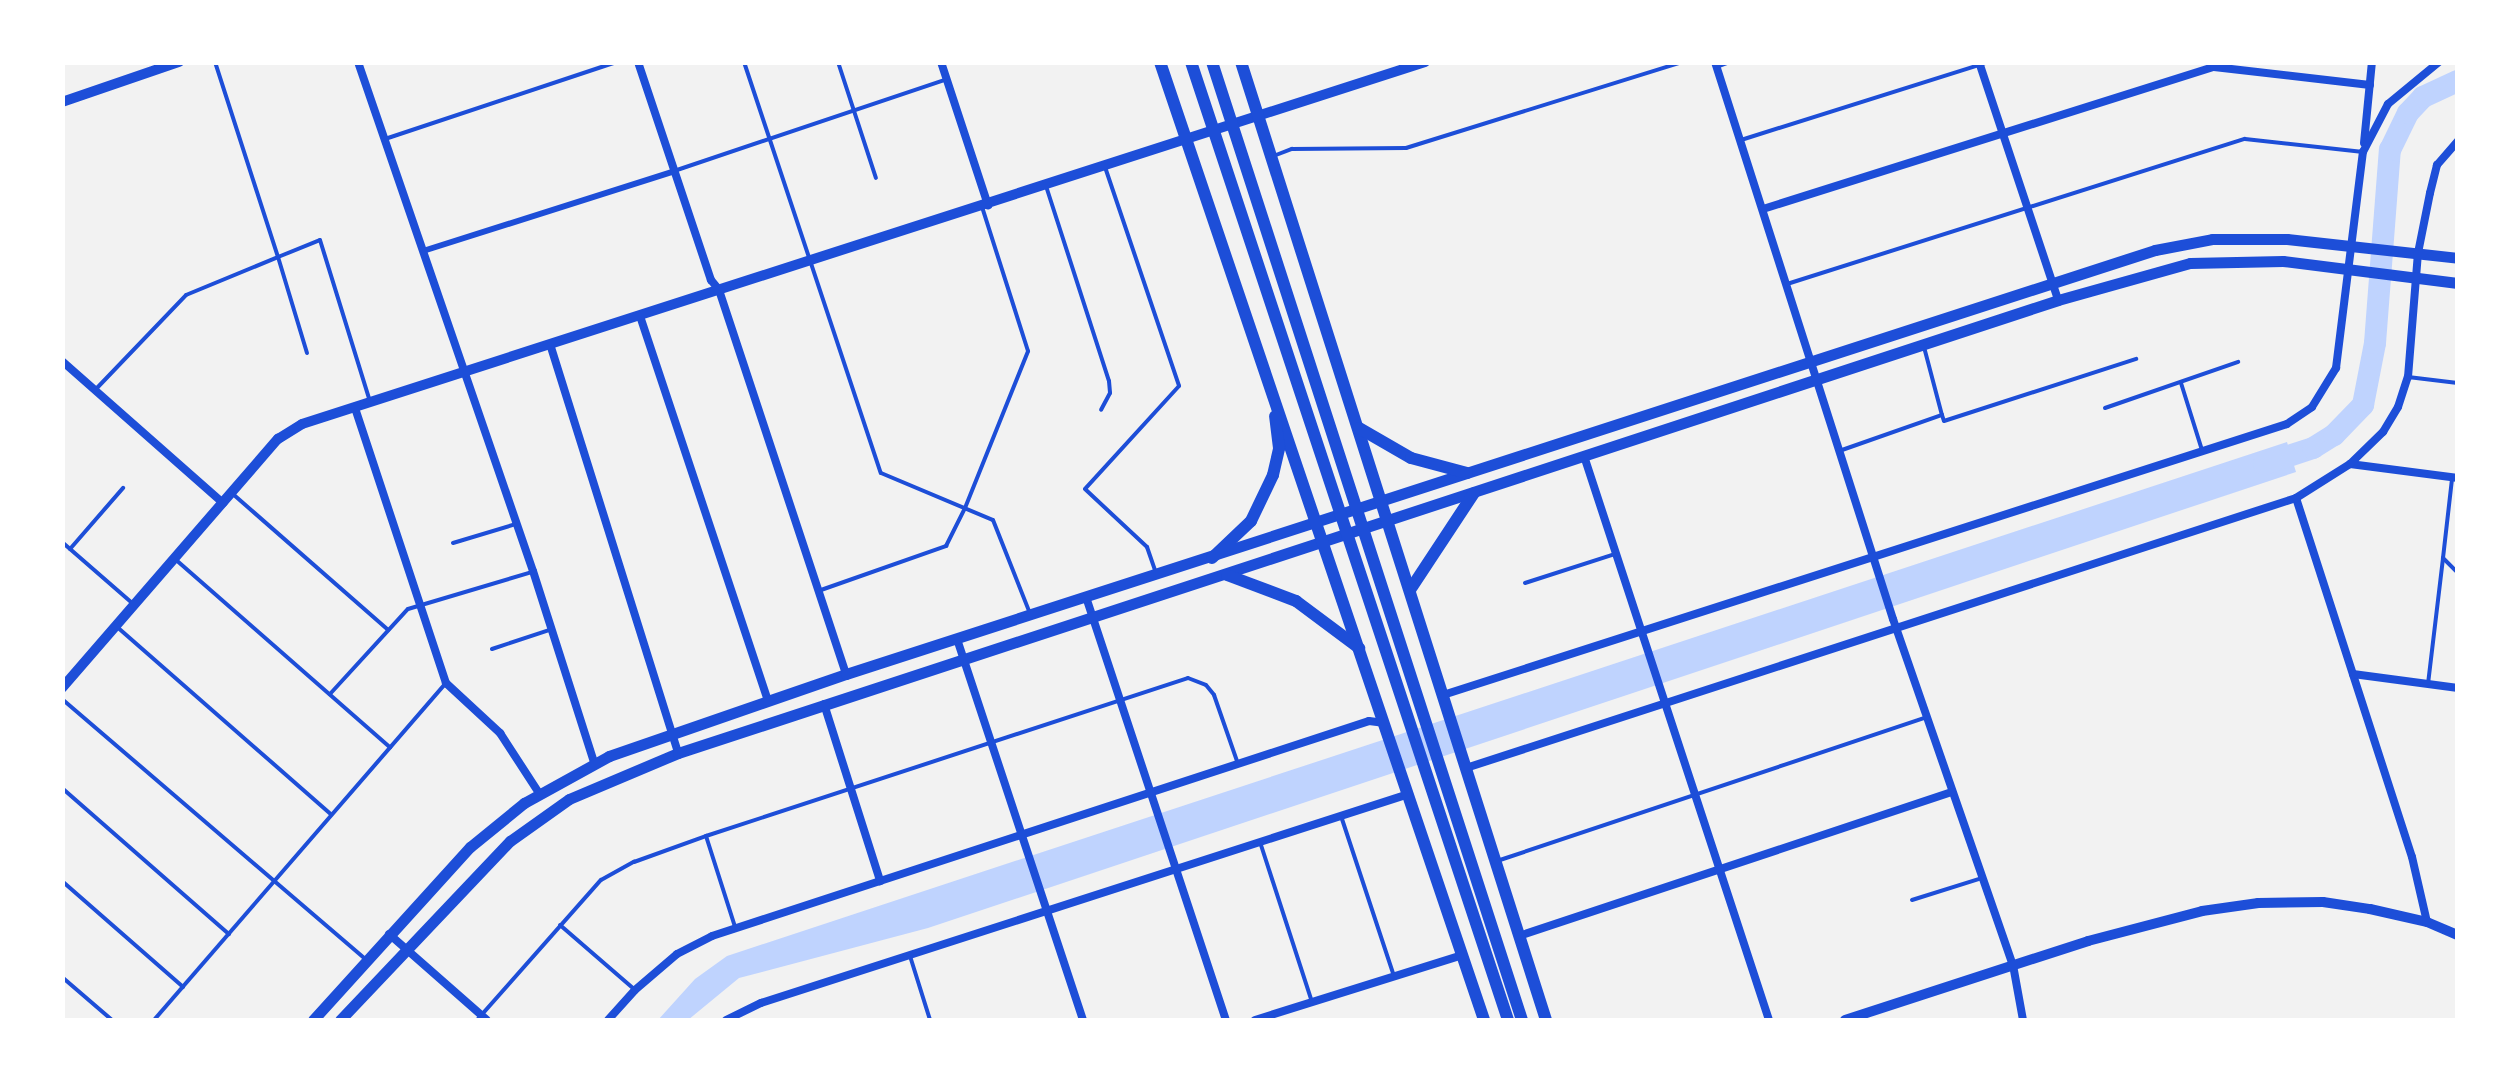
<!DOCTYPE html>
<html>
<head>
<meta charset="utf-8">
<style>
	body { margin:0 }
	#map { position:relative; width:2520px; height:1083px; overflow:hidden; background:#f2f2f2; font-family:"Exo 2",sans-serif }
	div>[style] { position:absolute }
	.water>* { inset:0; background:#bfd3fe }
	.river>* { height:22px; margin:-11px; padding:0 11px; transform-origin:11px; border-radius:11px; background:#bfd3fe }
	.service>* { height:4px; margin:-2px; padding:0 2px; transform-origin:2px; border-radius:2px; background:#1d4ed8 }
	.pedestrian>* { height:6px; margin:-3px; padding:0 3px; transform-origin:3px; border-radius:3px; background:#1d4ed8 }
	.minor>* { height:8px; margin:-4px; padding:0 4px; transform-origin:4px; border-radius:4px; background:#1d4ed8 }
	.tertiary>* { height:10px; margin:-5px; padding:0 5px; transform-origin:5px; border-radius:5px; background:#1d4ed8 }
	.secondary>* { height:11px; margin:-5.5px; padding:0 5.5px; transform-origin:5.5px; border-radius:5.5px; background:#1d4ed8 }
	.primary>* { height:12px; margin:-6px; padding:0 6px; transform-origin:6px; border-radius:6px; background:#1d4ed8 }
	span { translate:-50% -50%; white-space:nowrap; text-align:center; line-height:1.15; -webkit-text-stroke:8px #fff; paint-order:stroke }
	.frame { position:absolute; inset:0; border:65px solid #fff; pointer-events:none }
</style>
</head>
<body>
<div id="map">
	<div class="water">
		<i style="clip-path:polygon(2287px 442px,2296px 472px,928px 928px,739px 978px,688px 1020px,658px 1020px,695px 979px,727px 956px)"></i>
	</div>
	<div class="river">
		<i style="left:2264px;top:464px;width:52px;rotate:-18.1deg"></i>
		<i style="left:2313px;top:448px;width:25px;rotate:-32deg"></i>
		<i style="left:2334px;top:435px;width:42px;rotate:-46deg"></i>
		<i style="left:2363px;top:405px;width:63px;rotate:-79deg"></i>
		<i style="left:2375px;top:343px;width:194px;rotate:-85.6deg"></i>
		<i style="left:2390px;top:150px;width:41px;rotate:-64.1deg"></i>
		<i style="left:2408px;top:113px;width:22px;rotate:-47deg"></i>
		<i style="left:2423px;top:97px;width:38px;rotate:-25deg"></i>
	</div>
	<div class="service">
		<i style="left:744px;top:62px;width:433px;rotate:71.6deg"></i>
		<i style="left:881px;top:473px;width:121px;rotate:22.8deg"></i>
		<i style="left:993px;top:520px;width:98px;rotate:68.4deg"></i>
		<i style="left:838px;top:62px;width:122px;rotate:71.9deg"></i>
		<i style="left:1716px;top:67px;width:15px;rotate:-20deg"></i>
		<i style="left:388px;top:138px;width:240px;rotate:-18.4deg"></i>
		<i style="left:1741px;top:140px;width:260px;rotate:-17.5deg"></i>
		<i style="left:1276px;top:155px;width:17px;rotate:-21deg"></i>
		<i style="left:1292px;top:149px;width:114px;rotate:-0.5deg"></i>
		<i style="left:1406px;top:148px;width:289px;rotate:-17.3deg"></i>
		<i style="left:1105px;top:167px;width:231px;rotate:71.3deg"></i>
		<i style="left:1179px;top:386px;width:139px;rotate:132.4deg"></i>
		<i style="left:1085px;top:489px;width:85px;rotate:43.1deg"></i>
		<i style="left:1147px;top:547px;width:24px;rotate:71deg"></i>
		<i style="left:677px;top:170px;width:285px;rotate:-18.6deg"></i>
		<i style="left:1046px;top:186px;width:205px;rotate:72.1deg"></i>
		<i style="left:1109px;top:381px;width:12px;rotate:85deg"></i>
		<i style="left:1110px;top:393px;width:19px;rotate:118deg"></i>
		<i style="left:1787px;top:284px;width:480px;rotate:-17.6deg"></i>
		<i style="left:2245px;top:139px;width:119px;rotate:6.3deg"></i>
		<i style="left:1924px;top:347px;width:70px;rotate:75.2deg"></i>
		<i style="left:307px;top:353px;width:100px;rotate:-106.8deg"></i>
		<i style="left:278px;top:257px;width:45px;rotate:-22deg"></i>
		<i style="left:320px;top:240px;width:165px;rotate:72.8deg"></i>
		<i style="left:2408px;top:377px;width:50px;rotate:6.8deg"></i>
		<i style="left:2181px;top:383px;width:70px;rotate:72.6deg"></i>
		<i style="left:96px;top:389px;width:130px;rotate:-46.2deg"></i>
		<i style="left:186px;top:295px;width:100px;rotate:-22.4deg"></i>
		<i style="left:278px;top:257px;width:205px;rotate:-107.9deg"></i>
		<i style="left:2105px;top:408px;width:141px;rotate:-19.1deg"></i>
		<i style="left:1942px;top:415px;width:6px;rotate:72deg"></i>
		<i style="left:1944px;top:421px;width:202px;rotate:-17.9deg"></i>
		<i style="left:1842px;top:450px;width:106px;rotate:-19.3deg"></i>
		<i style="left:2452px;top:479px;width:80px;rotate:96.5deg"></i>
		<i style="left:2443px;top:558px;width:21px;rotate:45deg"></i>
		<i style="left:234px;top:495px;width:205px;rotate:41.2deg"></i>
		<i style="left:62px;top:542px;width:91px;rotate:41deg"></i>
		<i style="left:453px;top:543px;width:66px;rotate:-16.8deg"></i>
		<i style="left:70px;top:549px;width:81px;rotate:-49deg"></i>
		<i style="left:175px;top:559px;width:286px;rotate:41.2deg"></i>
		<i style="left:1525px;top:583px;width:95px;rotate:-17.9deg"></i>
		<i style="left:821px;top:590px;width:133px;rotate:-19.4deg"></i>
		<i style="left:946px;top:546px;width:42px;rotate:-63.4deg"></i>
		<i style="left:965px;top:508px;width:169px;rotate:-68.1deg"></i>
		<i style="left:1028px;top:351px;width:151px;rotate:-107.7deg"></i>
		<i style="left:116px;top:626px;width:286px;rotate:41.2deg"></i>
		<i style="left:492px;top:649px;width:60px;rotate:-18.4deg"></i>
		<i style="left:2428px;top:684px;width:127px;rotate:-83.2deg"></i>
		<i style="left:330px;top:694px;width:115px;rotate:-47.5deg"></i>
		<i style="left:408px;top:609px;width:129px;rotate:-16.6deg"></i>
		<i style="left:62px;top:699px;width:401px;rotate:40.6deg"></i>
		<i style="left:62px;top:788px;width:222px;rotate:41.2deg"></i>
		<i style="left:1341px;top:816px;width:169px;rotate:71.7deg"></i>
		<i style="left:706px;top:836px;width:96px;rotate:72.3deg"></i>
		<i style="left:1260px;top:842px;width:165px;rotate:72deg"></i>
		<i style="left:1500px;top:860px;width:450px;rotate:-18.5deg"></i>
		<i style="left:62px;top:881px;width:161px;rotate:41.2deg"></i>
		<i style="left:1912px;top:900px;width:73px;rotate:-17.4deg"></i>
		<i style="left:560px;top:925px;width:99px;rotate:40.9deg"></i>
		<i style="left:910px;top:956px;width:67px;rotate:72.6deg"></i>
		<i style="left:62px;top:977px;width:66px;rotate:40.7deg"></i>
		<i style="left:154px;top:1020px;width:446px;rotate:-49.1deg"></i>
		<i style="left:477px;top:1020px;width:187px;rotate:-48.5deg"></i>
		<i style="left:601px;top:880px;width:38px;rotate:-29deg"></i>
		<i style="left:634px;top:862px;width:77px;rotate:-19.9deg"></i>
		<i style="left:706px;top:836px;width:507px;rotate:-18.15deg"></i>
		<i style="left:1188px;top:678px;width:19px;rotate:21deg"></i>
		<i style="left:1206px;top:685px;width:13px;rotate:51deg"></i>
		<i style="left:1214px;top:695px;width:73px;rotate:70.8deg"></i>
	</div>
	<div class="pedestrian">
		<i style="left:423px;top:251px;width:264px;rotate:-17.6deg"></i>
	</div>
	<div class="minor">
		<i style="left:358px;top:62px;width:538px;rotate:71.03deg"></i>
		<i style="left:533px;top:571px;width:201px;rotate:72.3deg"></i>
		<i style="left:638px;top:62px;width:230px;rotate:71.5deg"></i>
		<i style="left:711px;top:280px;width:13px;rotate:51deg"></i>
		<i style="left:719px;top:290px;width:404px;rotate:71.7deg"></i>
		<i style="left:941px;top:62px;width:151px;rotate:71.8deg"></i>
		<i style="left:1715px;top:62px;width:585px;rotate:72.28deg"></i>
		<i style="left:1893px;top:619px;width:366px;rotate:70.9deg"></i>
		<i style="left:2013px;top:965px;width:56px;rotate:79.7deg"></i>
		<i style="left:1979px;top:62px;width:251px;rotate:71.6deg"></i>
		<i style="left:2364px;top:143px;width:81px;rotate:-84.4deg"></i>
		<i style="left:1763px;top:209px;width:473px;rotate:-17.5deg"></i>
		<i style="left:2214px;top:67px;width:157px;rotate:6.6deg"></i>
		<i style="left:640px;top:316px;width:406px;rotate:71.6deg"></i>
		<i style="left:550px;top:344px;width:429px;rotate:72.6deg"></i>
		<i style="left:62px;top:361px;width:215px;rotate:41.4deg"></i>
		<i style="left:355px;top:408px;width:290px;rotate:71.7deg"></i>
		<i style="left:446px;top:683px;width:74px;rotate:42.8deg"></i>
		<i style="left:500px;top:733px;width:72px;rotate:57deg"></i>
		<i style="left:1584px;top:456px;width:594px;rotate:71.84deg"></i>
		<i style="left:2350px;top:464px;width:109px;rotate:7.4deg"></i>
		<i style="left:2296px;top:498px;width:377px;rotate:72.1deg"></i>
		<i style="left:2412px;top:857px;width:67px;rotate:77deg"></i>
		<i style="left:1086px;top:597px;width:446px;rotate:71.7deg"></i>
		<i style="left:957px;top:639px;width:401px;rotate:71.7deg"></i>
		<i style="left:2353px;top:674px;width:106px;rotate:7.6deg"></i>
		<i style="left:1443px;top:695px;width:886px;rotate:-17.8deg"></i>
		<i style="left:2287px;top:424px;width:30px;rotate:-34deg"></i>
		<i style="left:2312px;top:407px;width:46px;rotate:-58.4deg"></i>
		<i style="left:2336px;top:368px;width:218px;rotate:-82.9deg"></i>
		<i style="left:2363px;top:152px;width:54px;rotate:-62.5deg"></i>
		<i style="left:2388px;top:104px;width:66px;rotate:-39.5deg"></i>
		<i style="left:824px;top:704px;width:186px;rotate:72.4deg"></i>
		<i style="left:1466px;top:768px;width:873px;rotate:-18.02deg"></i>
		<i style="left:2296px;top:498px;width:64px;rotate:-32.2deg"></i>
		<i style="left:2350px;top:464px;width:46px;rotate:-44.1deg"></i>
		<i style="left:2383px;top:432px;width:29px;rotate:-59deg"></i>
		<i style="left:2398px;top:407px;width:32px;rotate:-72deg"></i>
		<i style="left:2408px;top:377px;width:124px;rotate:-85.4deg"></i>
		<i style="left:2418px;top:253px;width:61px;rotate:-78.7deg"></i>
		<i style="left:2430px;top:193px;width:29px;rotate:-76deg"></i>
		<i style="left:2437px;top:165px;width:32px;rotate:-49deg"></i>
		<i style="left:389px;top:934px;width:130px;rotate:41.3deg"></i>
		<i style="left:1519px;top:936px;width:456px;rotate:-18.4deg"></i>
		<i style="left:608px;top:1020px;width:40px;rotate:-48deg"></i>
		<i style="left:635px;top:990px;width:55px;rotate:-40.6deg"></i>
		<i style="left:677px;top:954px;width:39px;rotate:-27deg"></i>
		<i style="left:712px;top:936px;width:691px;rotate:-18.12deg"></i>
		<i style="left:1369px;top:721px;width:16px;rotate:7deg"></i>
		<i style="left:726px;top:1020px;width:39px;rotate:-26deg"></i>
		<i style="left:761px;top:1003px;width:681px;rotate:-17.88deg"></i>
		<i style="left:1255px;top:1020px;width:218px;rotate:-17.4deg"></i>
	</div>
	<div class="tertiary">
		<i style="left:62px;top:102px;width:124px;rotate:-18.9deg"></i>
		<i style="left:62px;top:688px;width:330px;rotate:-49.1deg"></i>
		<i style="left:278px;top:439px;width:28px;rotate:-32deg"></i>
		<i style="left:302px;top:424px;width:1180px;rotate:-17.87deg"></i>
		<i style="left:1845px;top:1020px;width:256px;rotate:-18deg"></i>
		<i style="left:2088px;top:941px;width:118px;rotate:-14.7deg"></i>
		<i style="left:2202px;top:911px;width:57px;rotate:-8.1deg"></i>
		<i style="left:2258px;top:903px;width:65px;rotate:-0.9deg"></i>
		<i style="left:2323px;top:902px;width:48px;rotate:8.5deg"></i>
		<i style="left:2370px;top:909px;width:58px;rotate:12.8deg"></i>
		<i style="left:2427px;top:922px;width:34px;rotate:23deg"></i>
	</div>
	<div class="secondary">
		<i style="left:313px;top:1020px;width:234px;rotate:-47.8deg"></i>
		<i style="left:470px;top:847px;width:70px;rotate:-39.2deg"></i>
		<i style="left:524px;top:803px;width:97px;rotate:-28.9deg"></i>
		<i style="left:609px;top:756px;width:251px;rotate:-19.1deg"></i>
		<i style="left:846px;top:674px;width:1376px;rotate:-17.95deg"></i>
		<i style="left:2155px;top:250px;width:58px;rotate:-10.9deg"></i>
		<i style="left:2212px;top:239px;width:75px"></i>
		<i style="left:2287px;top:239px;width:172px;rotate:6.3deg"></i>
		<i style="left:340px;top:1020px;width:247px;rotate:-46.5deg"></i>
		<i style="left:510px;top:841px;width:72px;rotate:-35.4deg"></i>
		<i style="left:569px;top:799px;width:118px;rotate:-22.9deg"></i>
		<i style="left:678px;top:753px;width:1452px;rotate:-18.17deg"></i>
		<i style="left:2058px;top:300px;width:137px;rotate:-15.7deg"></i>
		<i style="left:2190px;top:263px;width:93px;rotate:-1.2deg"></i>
		<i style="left:2283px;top:261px;width:176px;rotate:7.2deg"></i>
	</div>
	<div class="primary">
		<i style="left:1160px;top:62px;width:1011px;rotate:71.31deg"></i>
		<i style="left:1191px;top:62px;width:1009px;rotate:71.69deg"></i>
		<i style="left:1212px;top:62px;width:1007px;rotate:72.07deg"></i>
		<i style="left:1241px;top:62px;width:1005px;rotate:72.34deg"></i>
		<i style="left:1359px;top:428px;width:60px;rotate:30deg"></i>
		<i style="left:1411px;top:458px;width:58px;rotate:15deg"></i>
		<i style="left:1212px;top:558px;width:54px;rotate:-43.5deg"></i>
		<i style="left:1251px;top:521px;width:51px;rotate:-64.4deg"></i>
		<i style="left:1273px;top:475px;width:28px;rotate:-77deg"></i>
		<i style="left:1279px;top:448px;width:32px;rotate:-97deg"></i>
		<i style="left:1227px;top:575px;width:74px;rotate:20.6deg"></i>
		<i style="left:1296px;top:601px;width:79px;rotate:36.7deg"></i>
		<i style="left:1410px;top:590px;width:116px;rotate:-56.6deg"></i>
	</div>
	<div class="frame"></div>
</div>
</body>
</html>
